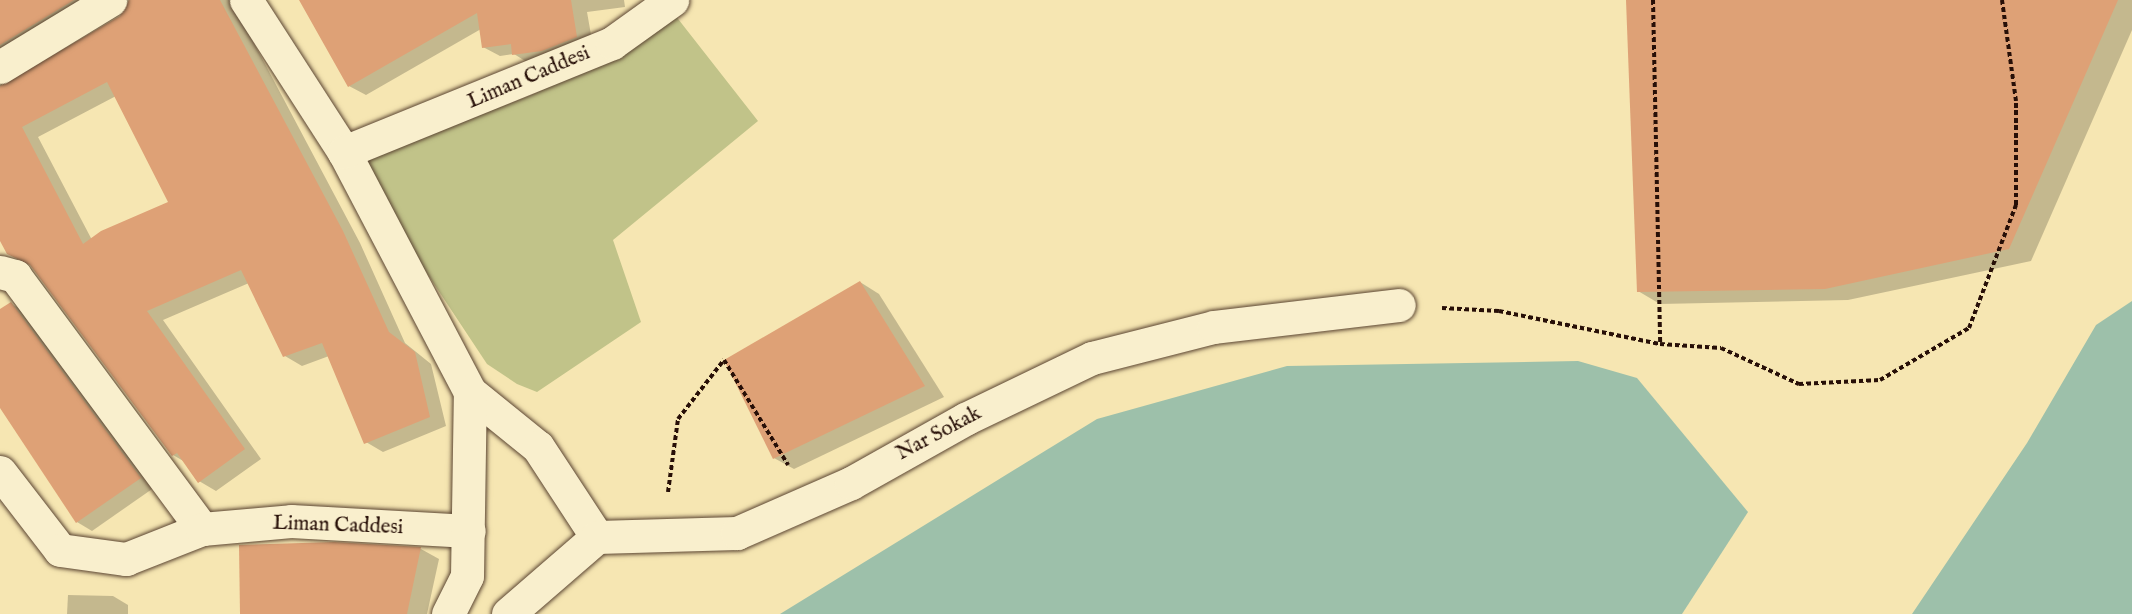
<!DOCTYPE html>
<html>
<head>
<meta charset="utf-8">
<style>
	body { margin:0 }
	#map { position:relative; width:2132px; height:614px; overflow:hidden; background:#f6e6b2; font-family:"IM FELL English",serif }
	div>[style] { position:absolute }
	.green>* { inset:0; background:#c1c389 }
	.water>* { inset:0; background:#9dc0aa }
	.shadow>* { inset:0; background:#0003 }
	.building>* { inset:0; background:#dea176 }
	.path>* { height:4px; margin-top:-2px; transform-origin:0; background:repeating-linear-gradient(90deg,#270f07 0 4.5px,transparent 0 7.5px) }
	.roads { filter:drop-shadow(0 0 2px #5b4532) drop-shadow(0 0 2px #5b4532) }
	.minor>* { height:33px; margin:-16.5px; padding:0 16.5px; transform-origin:16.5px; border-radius:16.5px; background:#f9efcd }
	span { translate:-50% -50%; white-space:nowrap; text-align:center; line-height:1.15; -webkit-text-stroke:4.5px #f9efcd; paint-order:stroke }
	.street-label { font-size:21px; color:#270f07 }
</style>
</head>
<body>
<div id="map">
	<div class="green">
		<i style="clip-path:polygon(675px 15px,758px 121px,613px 240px,641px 322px,537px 392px,517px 384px,487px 364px,354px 163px,529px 96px,592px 67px)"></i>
	</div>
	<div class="water">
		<i style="clip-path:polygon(2132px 301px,2132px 614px,1912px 614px,2027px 443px,2096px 325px)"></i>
		<i style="clip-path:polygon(1578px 361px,1637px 378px,1748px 512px,1682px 614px,780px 614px,1097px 419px,1287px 366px)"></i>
	</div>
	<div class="shadow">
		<i style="clip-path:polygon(0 0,106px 0,0 68px)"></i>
		<i style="clip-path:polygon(evenodd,130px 0,231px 0,360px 243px,405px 343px,431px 364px,446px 426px,383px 452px,366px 442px,329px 356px,302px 366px,285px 356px,249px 283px,163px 320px,261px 459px,216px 491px,199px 481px,185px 462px,173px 455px,34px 267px,8px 253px,0 238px,0 73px,0 85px,10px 84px,121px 17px,130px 0,116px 96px,170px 203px,92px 240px,38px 137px,116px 96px)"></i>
		<i style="clip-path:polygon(301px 0,624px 0,625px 7px,587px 12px,593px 46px,530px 64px,514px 54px,500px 56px,483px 47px,481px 29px,366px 95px,349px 86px)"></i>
		<i style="clip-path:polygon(1628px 0,2132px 0,2132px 30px,2031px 261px,1848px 300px,1660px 304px,1638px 291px)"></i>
		<i style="clip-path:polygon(860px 282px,879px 294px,944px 397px,794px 469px,774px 458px)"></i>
		<i style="clip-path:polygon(11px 304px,26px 312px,155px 487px,92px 531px,77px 522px,0 407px,0 311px)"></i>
		<i style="clip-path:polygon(333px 544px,421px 549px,439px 559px,427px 614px,241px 614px)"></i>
		<i style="clip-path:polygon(68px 595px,113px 596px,128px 605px,128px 614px,67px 614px)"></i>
	</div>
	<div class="building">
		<i style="clip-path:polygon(0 0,74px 0,0 45px)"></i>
		<i style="clip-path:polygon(evenodd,129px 0,220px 0,343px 231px,389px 332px,415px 352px,430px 417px,364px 444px,322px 343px,283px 357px,241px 270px,147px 311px,245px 449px,198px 483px,177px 453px,172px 456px,30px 265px,7px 254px,0 241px,0 86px,120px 16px,129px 0,107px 82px,168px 202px,101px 231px,83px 244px,22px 127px,107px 82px)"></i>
		<i style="clip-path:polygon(299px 0,571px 0,577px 37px,542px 51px,512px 55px,511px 44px,482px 48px,477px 13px,348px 87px)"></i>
		<i style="clip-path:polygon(1626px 0,2118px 0,2009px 249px,1825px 289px,1637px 292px)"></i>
		<i style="clip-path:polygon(860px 281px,925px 386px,773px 459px,724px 360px)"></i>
		<i style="clip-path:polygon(11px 302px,141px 478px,76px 523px,0 408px,0 309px)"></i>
		<i style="clip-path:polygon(334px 542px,421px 547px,407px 614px,240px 614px,239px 545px)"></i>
	</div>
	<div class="path">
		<i style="left:1653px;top:0;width:344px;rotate:88.8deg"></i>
		<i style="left:1442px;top:308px;width:57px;rotate:3deg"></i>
		<i style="left:1499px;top:311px;width:164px;rotate:11.6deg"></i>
		<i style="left:1660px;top:344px;width:61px;rotate:3.8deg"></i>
		<i style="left:1721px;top:348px;width:86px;rotate:24.8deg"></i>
		<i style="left:1799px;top:384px;width:81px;rotate:-2.8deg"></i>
		<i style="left:1880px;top:380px;width:103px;rotate:-30.3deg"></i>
		<i style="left:1969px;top:328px;width:132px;rotate:-69.1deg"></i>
		<i style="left:2016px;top:205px;width:104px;rotate:-90deg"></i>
		<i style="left:2016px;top:101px;width:102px;rotate:-97.9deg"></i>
		<i style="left:668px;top:492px;width:74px;rotate:-82.2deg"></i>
		<i style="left:678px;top:419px;width:75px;rotate:-52.1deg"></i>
		<i style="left:724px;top:360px;width:123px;rotate:58.6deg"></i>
	</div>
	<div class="roads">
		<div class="minor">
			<i style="left:246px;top:0;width:181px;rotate:57.2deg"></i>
			<i style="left:344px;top:152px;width:271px;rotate:62.3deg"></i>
			<i style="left:470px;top:392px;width:87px;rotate:39deg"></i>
			<i style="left:538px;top:447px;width:108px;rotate:56.8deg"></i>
			<i style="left:0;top:67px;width:129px;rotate:-31.3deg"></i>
			<i style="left:344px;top:152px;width:289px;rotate:-22.1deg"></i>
			<i style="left:612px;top:43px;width:74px;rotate:-35.6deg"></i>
			<i style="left:0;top:272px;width:16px;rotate:15deg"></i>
			<i style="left:15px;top:276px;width:315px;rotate:53.5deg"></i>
			<i style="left:0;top:472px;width:98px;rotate:52.4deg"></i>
			<i style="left:60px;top:550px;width:67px;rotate:7.8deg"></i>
			<i style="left:126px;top:559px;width:82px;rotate:-21.5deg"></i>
			<i style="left:202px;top:529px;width:89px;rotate:-5.1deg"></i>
			<i style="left:291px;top:521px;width:178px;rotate:3.2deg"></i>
			<i style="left:448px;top:614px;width:42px;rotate:-63.4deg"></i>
			<i style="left:467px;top:576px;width:184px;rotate:-89.1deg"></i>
			<i style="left:508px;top:614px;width:118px;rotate:-40.9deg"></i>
			<i style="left:597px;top:537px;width:140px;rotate:-1.6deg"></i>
			<i style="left:737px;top:533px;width:124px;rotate:-23.7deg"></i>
			<i style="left:851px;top:483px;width:131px;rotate:-29.3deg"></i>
			<i style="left:965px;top:419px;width:141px;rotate:-25.7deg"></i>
			<i style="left:1092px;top:358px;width:126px;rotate:-14.3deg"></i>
			<i style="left:1214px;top:327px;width:186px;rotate:-6.8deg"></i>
		</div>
	</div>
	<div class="street-label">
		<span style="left:529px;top:78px;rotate:-23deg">Liman Caddesi</span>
		<span style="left:939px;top:434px;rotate:-28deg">Nar Sokak</span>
		<span style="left:338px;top:526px;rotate:2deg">Liman Caddesi</span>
	</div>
</div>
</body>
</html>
